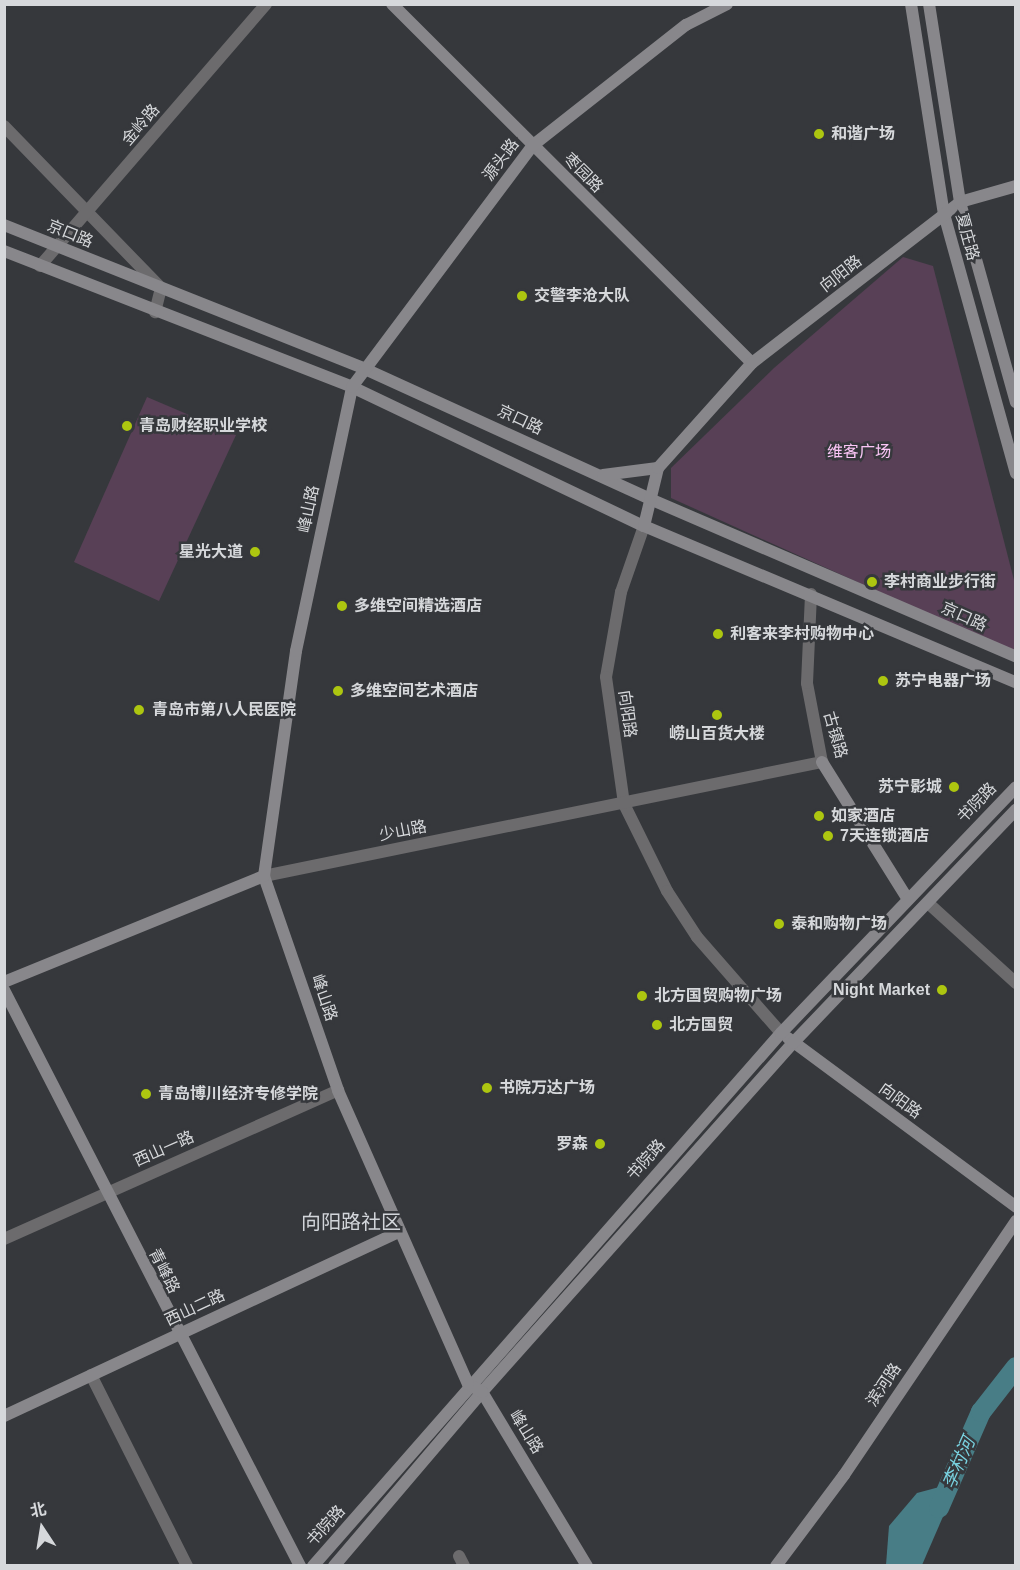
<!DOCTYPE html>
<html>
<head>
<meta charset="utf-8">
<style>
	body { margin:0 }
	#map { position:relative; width:1020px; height:1570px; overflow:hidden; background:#36383c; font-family:Helvetica,"Noto Sans SC",sans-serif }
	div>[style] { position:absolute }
	.green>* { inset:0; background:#584056 }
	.water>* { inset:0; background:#487d86 }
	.river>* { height:20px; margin:-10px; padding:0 10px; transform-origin:10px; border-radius:10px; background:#487d86 }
	.street>* { height:12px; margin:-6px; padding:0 6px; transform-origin:6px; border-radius:6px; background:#6c6b6d }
	.secondary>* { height:12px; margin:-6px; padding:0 6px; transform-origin:6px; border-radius:6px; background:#88878b }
	.dots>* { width:16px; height:16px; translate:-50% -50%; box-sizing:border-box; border:3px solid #36383c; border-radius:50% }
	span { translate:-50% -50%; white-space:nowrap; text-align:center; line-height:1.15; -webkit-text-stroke:5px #36383c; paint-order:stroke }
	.street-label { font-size:16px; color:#d6d8db }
	.poi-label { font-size:16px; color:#d6d8db; font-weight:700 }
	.left { translate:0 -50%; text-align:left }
	.right { translate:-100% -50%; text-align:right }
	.park-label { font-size:16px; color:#fac5f6 }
	.water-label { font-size:18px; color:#79d3e1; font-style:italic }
	.quarter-label { font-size:20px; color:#d2d5da }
	.frame { position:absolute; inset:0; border:6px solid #d6d8db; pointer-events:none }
	.north { position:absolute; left:12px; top:1498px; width:60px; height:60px; -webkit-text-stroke:4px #36383c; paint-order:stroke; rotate:348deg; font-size:16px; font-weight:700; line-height:24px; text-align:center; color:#d6d8db }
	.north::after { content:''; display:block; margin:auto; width:21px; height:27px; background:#d6d8db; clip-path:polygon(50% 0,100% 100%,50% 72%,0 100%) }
</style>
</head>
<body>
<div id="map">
	<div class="green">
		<i style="clip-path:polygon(903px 257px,933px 266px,1015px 584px,1015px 653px,671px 498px,671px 468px,774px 368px)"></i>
		<i style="clip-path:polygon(147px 397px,236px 435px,159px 601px,74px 562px)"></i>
	</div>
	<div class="water">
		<i style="clip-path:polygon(958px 1482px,922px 1565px,886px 1565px,889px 1526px,917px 1493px)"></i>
	</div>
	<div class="river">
		<i style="left:939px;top:1508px;width:105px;rotate:-66.4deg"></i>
		<i style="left:981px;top:1412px;width:57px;rotate:-52.1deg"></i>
	</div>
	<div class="street">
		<i style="left:4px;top:126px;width:226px;rotate:45.9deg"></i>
		<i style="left:161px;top:288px;width:25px;rotate:104deg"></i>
		<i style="left:40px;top:266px;width:346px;rotate:-49.2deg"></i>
		<i style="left:644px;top:526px;width:70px;rotate:109.2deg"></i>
		<i style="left:621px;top:592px;width:86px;rotate:100deg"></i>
		<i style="left:606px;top:677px;width:128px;rotate:81.9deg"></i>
		<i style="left:624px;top:804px;width:97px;rotate:63.7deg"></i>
		<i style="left:667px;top:891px;width:55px;rotate:56.9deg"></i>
		<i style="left:697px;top:937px;width:128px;rotate:48.8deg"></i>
		<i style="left:264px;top:876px;width:570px;rotate:-11.55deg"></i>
		<i style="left:822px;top:762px;width:80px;rotate:-100.8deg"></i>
		<i style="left:807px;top:683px;width:89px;rotate:-87.4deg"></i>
		<i style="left:928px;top:903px;width:119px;rotate:42.3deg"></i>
		<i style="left:4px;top:1239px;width:366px;rotate:-24deg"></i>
		<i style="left:91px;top:1375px;width:214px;rotate:63.3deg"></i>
		<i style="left:459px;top:1556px;width:11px;rotate:63deg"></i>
	</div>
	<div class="secondary">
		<i style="left:392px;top:4px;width:508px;rotate:44.92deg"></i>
		<i style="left:911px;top:4px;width:213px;rotate:81.1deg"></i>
		<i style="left:944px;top:214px;width:269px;rotate:74.5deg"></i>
		<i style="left:929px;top:4px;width:200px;rotate:81.1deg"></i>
		<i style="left:960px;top:202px;width:208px;rotate:74.4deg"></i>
		<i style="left:4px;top:225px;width:389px;rotate:21.7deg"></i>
		<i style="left:365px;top:369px;width:313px;rotate:24.5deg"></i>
		<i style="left:650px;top:499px;width:399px;rotate:23.3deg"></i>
		<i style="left:4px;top:251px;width:374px;rotate:21.3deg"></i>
		<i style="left:352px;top:387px;width:323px;rotate:25.5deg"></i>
		<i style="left:644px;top:526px;width:403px;rotate:22.8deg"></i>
		<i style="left:603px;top:475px;width:55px;rotate:-7.3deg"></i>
		<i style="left:644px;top:526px;width:60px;rotate:-76.4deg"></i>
		<i style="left:658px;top:468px;width:141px;rotate:-48.2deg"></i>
		<i style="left:752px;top:363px;width:263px;rotate:-37.7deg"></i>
		<i style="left:960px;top:202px;width:58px;rotate:-15.9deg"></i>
		<i style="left:822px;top:762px;width:160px;rotate:58deg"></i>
		<i style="left:4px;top:982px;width:281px;rotate:-22.2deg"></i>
		<i style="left:4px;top:990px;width:648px;rotate:62.8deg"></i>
		<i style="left:788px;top:1038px;width:284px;rotate:36.5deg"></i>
		<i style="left:4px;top:1416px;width:437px;rotate:-25deg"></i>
		<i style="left:313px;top:1566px;width:709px;rotate:-48.72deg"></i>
		<i style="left:781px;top:1033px;width:340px;rotate:-46.3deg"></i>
		<i style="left:334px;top:1566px;width:228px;rotate:-49.6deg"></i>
		<i style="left:482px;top:1392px;width:467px;rotate:-48.3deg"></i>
		<i style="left:793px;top:1043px;width:323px;rotate:-46.3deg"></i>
		<i style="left:587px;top:1566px;width:203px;rotate:-121.1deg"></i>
		<i style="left:482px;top:1392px;width:16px;rotate:-150deg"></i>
		<i style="left:468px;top:1384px;width:321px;rotate:-113.9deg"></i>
		<i style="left:338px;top:1090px;width:226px;rotate:-109.1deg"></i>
		<i style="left:264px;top:876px;width:227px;rotate:-81.9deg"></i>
		<i style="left:296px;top:651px;width:270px;rotate:-78deg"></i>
		<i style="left:352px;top:387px;width:301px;rotate:-53.2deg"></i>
		<i style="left:532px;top:146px;width:196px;rotate:-38.2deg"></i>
		<i style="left:686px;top:25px;width:46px;rotate:-27.1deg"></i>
		<i style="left:776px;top:1566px;width:114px;rotate:-53.2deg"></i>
		<i style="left:844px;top:1475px;width:307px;rotate:-55.9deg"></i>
	</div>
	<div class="dots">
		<i style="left:819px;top:134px;background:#adc610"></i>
		<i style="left:522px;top:296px;background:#adc610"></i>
		<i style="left:127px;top:426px;background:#adc610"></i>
		<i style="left:255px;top:552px;background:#adc610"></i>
		<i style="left:872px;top:582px;background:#adc610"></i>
		<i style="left:342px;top:606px;background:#adc610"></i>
		<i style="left:718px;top:634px;background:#adc610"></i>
		<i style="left:883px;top:681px;background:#adc610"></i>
		<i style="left:338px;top:691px;background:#adc610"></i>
		<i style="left:139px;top:710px;background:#adc610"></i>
		<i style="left:717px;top:715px;background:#adc610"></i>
		<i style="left:954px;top:787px;background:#adc610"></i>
		<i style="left:819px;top:816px;background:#adc610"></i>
		<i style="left:828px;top:836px;background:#adc610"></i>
		<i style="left:779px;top:924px;background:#adc610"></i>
		<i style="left:942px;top:990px;background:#adc610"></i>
		<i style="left:642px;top:996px;background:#adc610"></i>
		<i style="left:657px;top:1025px;background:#adc610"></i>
		<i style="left:487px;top:1088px;background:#adc610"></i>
		<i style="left:146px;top:1094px;background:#adc610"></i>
		<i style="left:600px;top:1144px;background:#adc610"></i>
	</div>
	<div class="street-label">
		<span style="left:141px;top:125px;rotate:-49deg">金岭路</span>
		<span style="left:501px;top:160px;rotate:-53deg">源头路</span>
		<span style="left:583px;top:173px;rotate:45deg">枣园路</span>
		<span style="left:70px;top:234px;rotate:22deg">京口路</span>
		<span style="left:967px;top:237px;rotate:75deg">夏庄路</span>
		<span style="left:841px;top:274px;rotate:-38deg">向阳路</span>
		<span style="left:520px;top:420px;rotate:25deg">京口路</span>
		<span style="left:309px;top:509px;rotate:-78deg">峰山路</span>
		<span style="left:964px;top:617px;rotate:24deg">京口路</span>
		<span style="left:627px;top:714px;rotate:82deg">向阳路</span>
		<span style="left:835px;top:735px;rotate:74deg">古镇路</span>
		<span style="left:977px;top:803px;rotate:-46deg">书院路</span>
		<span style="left:403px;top:831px;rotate:-11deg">少山路</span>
		<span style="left:324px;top:998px;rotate:71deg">峰山路</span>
		<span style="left:900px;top:1101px;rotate:36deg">向阳路</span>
		<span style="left:164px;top:1149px;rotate:-24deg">西山一路</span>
		<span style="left:646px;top:1160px;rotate:-48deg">书院路</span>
		<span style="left:164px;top:1271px;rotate:63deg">青峰路</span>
		<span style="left:195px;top:1308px;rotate:-25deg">西山二路</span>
		<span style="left:884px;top:1385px;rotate:-56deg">滨河路</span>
		<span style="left:526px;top:1432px;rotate:58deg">峰山路</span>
		<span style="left:326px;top:1526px;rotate:-48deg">书院路</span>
	</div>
	<div class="poi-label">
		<span class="left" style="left:831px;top:134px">和谐广场</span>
		<span class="left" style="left:534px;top:296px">交警李沧大队</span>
		<span class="left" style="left:139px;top:426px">青岛财经职业学校</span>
		<span class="right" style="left:243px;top:552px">星光大道</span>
		<span class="left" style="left:884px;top:582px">李村商业步行街</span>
		<span class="left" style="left:354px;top:606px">多维空间精选酒店</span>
		<span class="left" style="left:730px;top:634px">利客来李村购物中心</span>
		<span class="left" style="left:895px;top:681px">苏宁电器广场</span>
		<span class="left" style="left:350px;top:691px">多维空间艺术酒店</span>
		<span class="left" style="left:152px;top:710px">青岛市第八人民医院</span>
		<span style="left:717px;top:734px">崂山百货大楼</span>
		<span class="right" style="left:942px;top:787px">苏宁影城</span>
		<span class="left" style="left:831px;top:816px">如家酒店</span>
		<span class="left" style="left:840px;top:836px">7天连锁酒店</span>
		<span class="left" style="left:791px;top:924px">泰和购物广场</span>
		<span class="right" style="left:930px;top:990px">Night Market</span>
		<span class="left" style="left:654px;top:996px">北方国贸购物广场</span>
		<span class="left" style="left:669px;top:1025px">北方国贸</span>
		<span class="left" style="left:499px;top:1088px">书院万达广场</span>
		<span class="left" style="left:158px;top:1094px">青岛博川经济专修学院</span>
		<span class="right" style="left:588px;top:1144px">罗森</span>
	</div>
	<div class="park-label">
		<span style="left:859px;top:452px">维客广场</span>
	</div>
	<div class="water-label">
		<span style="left:959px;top:1463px;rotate:-66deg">李村河</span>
	</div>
	<div class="quarter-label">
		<span style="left:351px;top:1222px">向阳路社区</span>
	</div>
	<div class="frame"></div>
	<div class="north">北</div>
</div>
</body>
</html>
